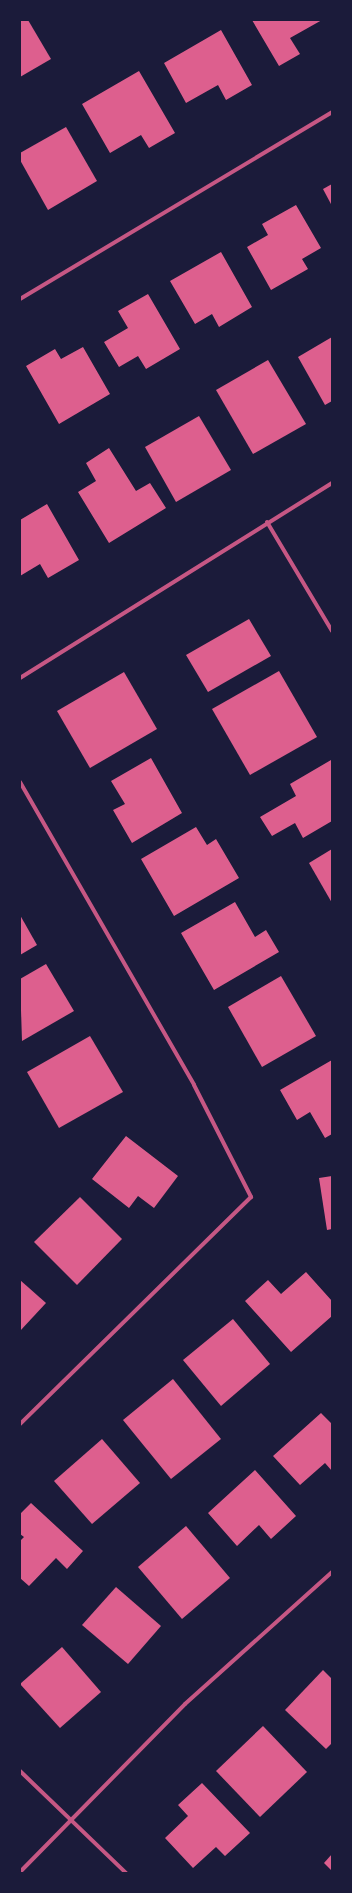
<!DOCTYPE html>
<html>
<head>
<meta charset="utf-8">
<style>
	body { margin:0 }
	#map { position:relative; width:352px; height:1893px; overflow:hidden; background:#1b1b3a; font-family:"PT Sans Narrow",sans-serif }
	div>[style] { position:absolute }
	.building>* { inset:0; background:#dd5f8e }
	.minor>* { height:4px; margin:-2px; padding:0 2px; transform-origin:2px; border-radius:2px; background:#c65784 }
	span { translate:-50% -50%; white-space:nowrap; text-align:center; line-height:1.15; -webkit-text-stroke:3px #1b1b3a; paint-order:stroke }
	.frame { position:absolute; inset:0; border:21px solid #1b1b3a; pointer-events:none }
</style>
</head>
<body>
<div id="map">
	<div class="building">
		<i style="clip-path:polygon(20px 20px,28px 20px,51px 59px,20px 77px)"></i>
		<i style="clip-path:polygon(252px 20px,322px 20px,290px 38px,300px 54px,279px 66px)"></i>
		<i style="clip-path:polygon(221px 30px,252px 85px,226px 100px,218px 85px,186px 103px,164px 63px)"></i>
		<i style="clip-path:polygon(139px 71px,175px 133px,149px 148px,141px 135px,110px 153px,82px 104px)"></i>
		<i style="clip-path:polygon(66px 127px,97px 181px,48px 210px,20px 160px,20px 153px)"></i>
		<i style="clip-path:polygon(332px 184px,332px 206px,323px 189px)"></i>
		<i style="clip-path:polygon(296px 205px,321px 248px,302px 259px,308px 269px,271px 290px,247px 247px,268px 235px,262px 224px)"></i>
		<i style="clip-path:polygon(221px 252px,252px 307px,219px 327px,212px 314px,195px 324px,170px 281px)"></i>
		<i style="clip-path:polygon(148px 294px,180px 349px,146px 369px,138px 356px,119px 367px,104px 342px,128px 328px,118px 311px)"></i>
		<i style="clip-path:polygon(332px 337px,332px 401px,325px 405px,298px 357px)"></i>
		<i style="clip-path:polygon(83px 347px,110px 394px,59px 424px,26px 366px,55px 349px,61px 359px)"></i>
		<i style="clip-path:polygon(268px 360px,306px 424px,253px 454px,216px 390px)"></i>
		<i style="clip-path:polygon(199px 416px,231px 470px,176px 502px,145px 447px)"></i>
		<i style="clip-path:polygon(109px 448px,136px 491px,150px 483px,166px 508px,109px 543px,78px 492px,96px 481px,86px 463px)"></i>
		<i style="clip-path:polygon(47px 504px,79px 560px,48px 578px,40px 564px,20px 576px,20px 520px)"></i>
		<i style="clip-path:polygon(249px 619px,271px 656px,208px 692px,186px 655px)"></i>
		<i style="clip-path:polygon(279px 671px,317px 737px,250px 775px,212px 709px)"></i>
		<i style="clip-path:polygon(124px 672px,157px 729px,90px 768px,57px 711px)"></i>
		<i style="clip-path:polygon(151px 758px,182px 813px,132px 843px,113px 810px,125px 804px,111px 781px)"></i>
		<i style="clip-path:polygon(331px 760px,332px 821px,303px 838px,295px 823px,272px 836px,260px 817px,296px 796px,290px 784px)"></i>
		<i style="clip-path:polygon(196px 827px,207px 845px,216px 839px,239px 878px,174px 916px,141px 859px)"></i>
		<i style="clip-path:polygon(332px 849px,332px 903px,309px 863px)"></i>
		<i style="clip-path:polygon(235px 902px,255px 937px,266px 930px,279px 952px,214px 990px,181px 933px)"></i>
		<i style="clip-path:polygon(20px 915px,37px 945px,20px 955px)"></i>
		<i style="clip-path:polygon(46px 964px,74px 1011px,22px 1041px,20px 979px)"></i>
		<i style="clip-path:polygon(281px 976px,316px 1036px,262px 1067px,228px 1007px)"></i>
		<i style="clip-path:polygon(90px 1036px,123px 1092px,59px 1128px,27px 1072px)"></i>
		<i style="clip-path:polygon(332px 1060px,332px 1134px,325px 1138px,310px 1112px,297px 1120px,280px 1090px)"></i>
		<i style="clip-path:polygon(126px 1136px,178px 1176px,154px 1208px,138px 1196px,129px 1208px,92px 1179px)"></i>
		<i style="clip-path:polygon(332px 1176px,332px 1229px,327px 1230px,319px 1178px)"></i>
		<i style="clip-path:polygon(80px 1197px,122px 1239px,77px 1285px,34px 1242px)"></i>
		<i style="clip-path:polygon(306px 1272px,332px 1301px,332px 1316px,291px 1352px,245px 1301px,268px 1280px,281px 1294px)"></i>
		<i style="clip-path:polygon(20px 1280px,46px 1303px,20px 1331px)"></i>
		<i style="clip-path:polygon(233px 1319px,270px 1364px,221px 1406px,183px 1360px)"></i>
		<i style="clip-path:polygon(173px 1379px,221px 1439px,171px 1479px,123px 1420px)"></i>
		<i style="clip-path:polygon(321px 1413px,332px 1424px,332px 1471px,325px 1463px,300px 1485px,273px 1456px)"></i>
		<i style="clip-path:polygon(102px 1439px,140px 1483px,92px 1524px,54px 1481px)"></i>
		<i style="clip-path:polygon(255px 1470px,296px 1516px,271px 1539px,259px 1525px,237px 1546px,208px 1513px)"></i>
		<i style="clip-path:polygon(31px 1503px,83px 1551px,67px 1569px,56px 1558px,29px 1586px,20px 1578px,20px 1541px,24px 1537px,20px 1534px,20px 1514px)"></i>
		<i style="clip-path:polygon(186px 1526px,230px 1578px,182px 1619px,138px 1567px)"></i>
		<i style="clip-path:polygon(116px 1587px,161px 1626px,128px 1664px,82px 1625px)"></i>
		<i style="clip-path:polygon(62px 1647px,101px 1692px,60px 1728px,20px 1684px)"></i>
		<i style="clip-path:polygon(323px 1670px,332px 1679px,332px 1743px,326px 1749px,285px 1710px)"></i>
		<i style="clip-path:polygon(263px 1726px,307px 1772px,260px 1817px,216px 1771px)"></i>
		<i style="clip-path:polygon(202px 1783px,250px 1833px,225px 1856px,216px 1847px,193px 1868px,165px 1838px,188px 1816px,178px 1805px)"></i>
		<i style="clip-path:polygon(332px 1854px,332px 1871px,324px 1863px)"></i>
	</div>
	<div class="minor">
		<i style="left:20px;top:299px;width:364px;rotate:-30.9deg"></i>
		<i style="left:267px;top:522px;width:127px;rotate:59.2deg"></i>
		<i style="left:20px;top:678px;width:368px;rotate:-32deg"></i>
		<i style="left:20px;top:782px;width:349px;rotate:60.1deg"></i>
		<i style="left:194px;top:1085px;width:126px;rotate:63deg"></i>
		<i style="left:251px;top:1197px;width:324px;rotate:135.5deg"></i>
		<i style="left:20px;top:1771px;width:147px;rotate:43.9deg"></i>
		<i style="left:20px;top:1872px;width:235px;rotate:-45.5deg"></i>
		<i style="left:185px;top:1704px;width:198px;rotate:-41.9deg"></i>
	</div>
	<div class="frame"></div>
</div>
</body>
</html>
